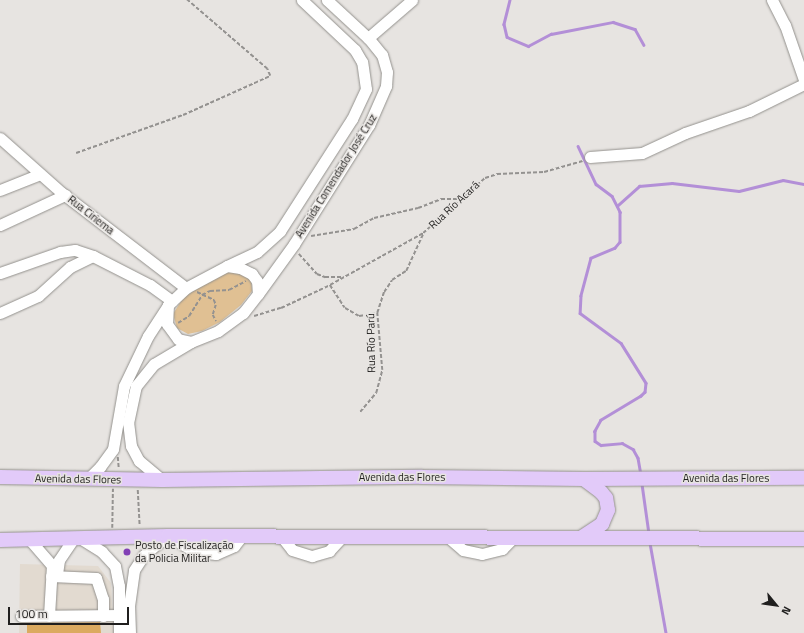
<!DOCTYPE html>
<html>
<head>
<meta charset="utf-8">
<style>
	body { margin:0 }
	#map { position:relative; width:804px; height:633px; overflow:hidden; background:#e7e4e1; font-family:"Titillium Web",sans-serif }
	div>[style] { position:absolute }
	.built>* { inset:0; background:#e2dad0 }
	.green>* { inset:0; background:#e0c093 }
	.stream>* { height:2.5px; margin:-1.25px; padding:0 1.25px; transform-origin:1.25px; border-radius:1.25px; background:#b38fd7 }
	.building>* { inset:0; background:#dbaa60 }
	.path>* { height:1.5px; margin-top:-0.75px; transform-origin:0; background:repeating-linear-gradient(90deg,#949290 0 4px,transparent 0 6px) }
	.roads { filter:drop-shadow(0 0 1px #93918d) drop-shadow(0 0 1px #93918d) }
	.minor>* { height:11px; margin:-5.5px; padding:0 5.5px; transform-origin:5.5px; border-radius:5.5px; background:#fff }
	.major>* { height:14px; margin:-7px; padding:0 7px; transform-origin:7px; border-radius:7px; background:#e2caf9 }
	.dots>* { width:11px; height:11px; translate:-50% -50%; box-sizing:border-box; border:2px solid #e7e4e1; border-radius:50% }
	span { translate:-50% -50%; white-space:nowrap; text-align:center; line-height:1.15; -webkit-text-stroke:3px #e7e4e1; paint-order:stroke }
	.street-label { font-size:11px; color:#201f1e }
	.poi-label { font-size:11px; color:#201f1e }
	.left { translate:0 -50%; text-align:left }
	.north { position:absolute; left:756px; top:585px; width:40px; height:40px; -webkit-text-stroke:3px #e7e4e1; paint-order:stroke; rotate:119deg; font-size:11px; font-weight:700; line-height:16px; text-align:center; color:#201f1e }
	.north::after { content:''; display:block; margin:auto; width:14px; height:18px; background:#201f1e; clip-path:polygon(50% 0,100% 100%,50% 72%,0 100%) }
	.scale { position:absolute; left:8px; top:607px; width:121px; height:18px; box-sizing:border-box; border:2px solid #201f1e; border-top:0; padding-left:5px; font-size:12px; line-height:14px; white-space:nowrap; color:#201f1e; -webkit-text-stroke:3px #e7e4e1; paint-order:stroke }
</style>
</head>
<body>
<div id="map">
	<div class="built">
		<i style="clip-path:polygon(20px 564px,98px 566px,111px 583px,114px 633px,19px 633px)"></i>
	</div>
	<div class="green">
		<i style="clip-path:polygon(236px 270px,251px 278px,252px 291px,241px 305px,220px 322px,202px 331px,188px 334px,177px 328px,173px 314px,183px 298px,221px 273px)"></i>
	</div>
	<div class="stream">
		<i style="left:510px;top:0;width:25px;rotate:104deg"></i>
		<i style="left:504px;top:24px;width:13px;rotate:77deg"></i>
		<i style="left:507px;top:37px;width:23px;rotate:23deg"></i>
		<i style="left:528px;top:46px;width:26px;rotate:-28deg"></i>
		<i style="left:551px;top:34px;width:63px;rotate:-11deg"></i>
		<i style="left:613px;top:22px;width:23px;rotate:18deg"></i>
		<i style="left:635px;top:29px;width:18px;rotate:61deg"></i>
		<i style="left:578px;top:146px;width:42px;rotate:64.7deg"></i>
		<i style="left:596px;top:184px;width:20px;rotate:37deg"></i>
		<i style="left:612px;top:196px;width:18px;rotate:63deg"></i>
		<i style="left:620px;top:212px;width:30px;rotate:90deg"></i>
		<i style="left:620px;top:242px;width:8px;rotate:130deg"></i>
		<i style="left:615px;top:248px;width:26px;rotate:157deg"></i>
		<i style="left:591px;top:258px;width:39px;rotate:105deg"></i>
		<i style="left:581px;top:296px;width:17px;rotate:93deg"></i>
		<i style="left:580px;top:313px;width:51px;rotate:36.2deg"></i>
		<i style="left:621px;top:343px;width:47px;rotate:58deg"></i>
		<i style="left:646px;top:383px;width:9px;rotate:96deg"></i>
		<i style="left:645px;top:392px;width:6px;rotate:135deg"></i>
		<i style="left:641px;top:396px;width:47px;rotate:149deg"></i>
		<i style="left:601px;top:420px;width:13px;rotate:119deg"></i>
		<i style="left:595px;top:431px;width:10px;rotate:90deg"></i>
		<i style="left:595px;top:441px;width:7px;rotate:34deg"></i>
		<i style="left:601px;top:445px;width:21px;rotate:-5deg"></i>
		<i style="left:622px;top:443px;width:13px;rotate:29deg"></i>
		<i style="left:633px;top:449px;width:10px;rotate:61deg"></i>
		<i style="left:638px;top:458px;width:17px;rotate:80deg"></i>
		<i style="left:617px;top:206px;width:30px;rotate:-42deg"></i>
		<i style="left:639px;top:186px;width:33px;rotate:-5deg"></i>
		<i style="left:672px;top:183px;width:67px;rotate:6.8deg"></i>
		<i style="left:739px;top:191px;width:45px;rotate:-14deg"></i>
		<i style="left:783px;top:180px;width:21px;rotate:11deg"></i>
		<i style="left:642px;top:484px;width:50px;rotate:82deg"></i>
		<i style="left:650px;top:543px;width:91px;rotate:79.9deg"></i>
	</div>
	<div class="building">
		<i style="clip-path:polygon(27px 623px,100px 622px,101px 633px,27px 633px)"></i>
	</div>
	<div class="path">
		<i style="left:76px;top:153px;width:114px;rotate:-19.6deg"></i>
		<i style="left:183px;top:115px;width:95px;rotate:-24.1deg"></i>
		<i style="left:270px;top:76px;width:8px;rotate:-113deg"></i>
		<i style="left:267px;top:69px;width:106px;rotate:-139.2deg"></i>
		<i style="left:311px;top:236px;width:44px;rotate:-9.2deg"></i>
		<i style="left:354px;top:229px;width:23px;rotate:-29deg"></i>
		<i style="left:374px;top:218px;width:45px;rotate:-12.8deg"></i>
		<i style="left:418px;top:208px;width:25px;rotate:-21deg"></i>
		<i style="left:441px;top:199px;width:21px"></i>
		<i style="left:299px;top:254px;width:27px;rotate:48deg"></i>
		<i style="left:317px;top:274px;width:9px;rotate:21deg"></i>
		<i style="left:325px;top:277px;width:16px"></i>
		<i style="left:330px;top:285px;width:27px;rotate:57deg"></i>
		<i style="left:345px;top:308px;width:16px;rotate:30deg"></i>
		<i style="left:359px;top:316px;width:18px;rotate:-9deg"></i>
		<i style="left:197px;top:292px;width:19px;rotate:25deg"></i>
		<i style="left:214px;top:300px;width:5px;rotate:68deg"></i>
		<i style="left:216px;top:305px;width:10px;rotate:107deg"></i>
		<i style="left:213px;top:315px;width:7px;rotate:63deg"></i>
		<i style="left:254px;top:316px;width:28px;rotate:-17deg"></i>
		<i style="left:281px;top:308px;width:54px;rotate:-25.1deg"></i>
		<i style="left:330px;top:285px;width:107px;rotate:-29.2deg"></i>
		<i style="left:423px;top:233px;width:83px;rotate:-41.6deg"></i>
		<i style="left:485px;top:178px;width:13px;rotate:-18deg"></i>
		<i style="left:497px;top:174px;width:47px;rotate:-2.4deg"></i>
		<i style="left:544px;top:172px;width:40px;rotate:-16deg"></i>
		<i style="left:178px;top:323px;width:13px;rotate:-32deg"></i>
		<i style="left:189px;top:316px;width:25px;rotate:-58deg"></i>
		<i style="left:202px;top:295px;width:9px;rotate:-27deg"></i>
		<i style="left:210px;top:291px;width:19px;rotate:-3deg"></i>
		<i style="left:229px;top:290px;width:19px;rotate:-28deg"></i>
		<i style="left:360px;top:412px;width:25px;rotate:-50deg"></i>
		<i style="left:376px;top:393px;width:24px;rotate:-75deg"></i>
		<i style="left:382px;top:370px;width:57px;rotate:-95deg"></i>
		<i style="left:377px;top:313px;width:22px;rotate:-72deg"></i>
		<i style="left:384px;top:292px;width:14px;rotate:-56deg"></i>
		<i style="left:392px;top:280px;width:17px;rotate:-33deg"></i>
		<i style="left:406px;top:271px;width:41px;rotate:-65.3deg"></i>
		<i style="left:118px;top:457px;width:12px;rotate:85deg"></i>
		<i style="left:138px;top:490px;width:36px;rotate:87deg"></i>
		<i style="left:112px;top:528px;width:39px;rotate:-89deg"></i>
	</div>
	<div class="roads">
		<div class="minor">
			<i style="left:772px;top:0;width:28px;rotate:63deg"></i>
			<i style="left:785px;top:25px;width:58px;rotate:70.9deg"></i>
			<i style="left:368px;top:38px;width:58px;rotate:-40.8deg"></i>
			<i style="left:0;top:138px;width:83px;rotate:41.6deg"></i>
			<i style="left:62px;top:193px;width:156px;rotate:37.5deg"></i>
			<i style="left:590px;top:157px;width:52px;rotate:-4.4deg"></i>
			<i style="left:642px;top:153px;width:47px;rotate:-24.9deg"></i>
			<i style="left:685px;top:133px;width:68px;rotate:-19deg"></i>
			<i style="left:749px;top:111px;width:61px;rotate:-26.1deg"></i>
			<i style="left:0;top:190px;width:43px;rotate:-21.8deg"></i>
			<i style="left:0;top:225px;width:72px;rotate:-24.8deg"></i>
			<i style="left:227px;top:266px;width:33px;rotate:-25deg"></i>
			<i style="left:257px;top:252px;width:31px;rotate:-42deg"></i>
			<i style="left:280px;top:231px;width:133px;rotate:-57.3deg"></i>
			<i style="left:352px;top:119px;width:33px;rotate:-65deg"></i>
			<i style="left:366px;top:89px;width:27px;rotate:-98deg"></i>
			<i style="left:362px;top:62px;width:14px;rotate:-120deg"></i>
			<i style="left:355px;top:50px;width:73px;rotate:-136.7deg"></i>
			<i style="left:0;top:273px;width:64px;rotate:-19.3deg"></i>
			<i style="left:60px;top:252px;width:15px;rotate:-8deg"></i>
			<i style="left:75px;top:250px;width:19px;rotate:18deg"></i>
			<i style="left:93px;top:256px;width:64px;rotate:27deg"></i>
			<i style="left:150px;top:285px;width:27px;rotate:36deg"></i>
			<i style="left:258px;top:294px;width:62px;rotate:-54.2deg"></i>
			<i style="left:294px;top:244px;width:141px;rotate:-57.8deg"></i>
			<i style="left:369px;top:125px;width:43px;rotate:-66.4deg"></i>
			<i style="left:386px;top:86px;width:14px;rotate:-86deg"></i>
			<i style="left:387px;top:72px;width:18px;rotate:-106deg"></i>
			<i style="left:382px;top:55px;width:22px;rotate:-129deg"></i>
			<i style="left:368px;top:38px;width:56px;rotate:-137.2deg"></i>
			<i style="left:0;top:313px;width:42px;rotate:-24.1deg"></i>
			<i style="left:38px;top:296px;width:43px;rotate:-42.2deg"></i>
			<i style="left:70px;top:267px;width:25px;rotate:-26deg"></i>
			<i style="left:88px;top:479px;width:17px;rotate:-45deg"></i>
			<i style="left:100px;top:467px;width:22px;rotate:-54deg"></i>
			<i style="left:113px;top:449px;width:64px;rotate:-80.1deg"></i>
			<i style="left:124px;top:386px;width:55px;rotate:-64.4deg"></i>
			<i style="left:148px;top:336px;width:35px;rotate:-57deg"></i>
			<i style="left:162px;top:480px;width:30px;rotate:-140deg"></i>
			<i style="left:139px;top:461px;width:17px;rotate:-118deg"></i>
			<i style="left:131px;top:446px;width:23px;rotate:-97deg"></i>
			<i style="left:128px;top:423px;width:38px;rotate:-78deg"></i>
			<i style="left:136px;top:386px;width:28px;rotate:-51deg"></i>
			<i style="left:154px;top:364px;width:43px;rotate:-30.7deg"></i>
			<i style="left:191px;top:342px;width:29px;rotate:-22deg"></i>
			<i style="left:218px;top:331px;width:31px;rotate:-36deg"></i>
			<i style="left:243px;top:313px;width:24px;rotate:-52deg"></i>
			<i style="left:258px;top:294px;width:13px;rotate:-94deg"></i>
			<i style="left:257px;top:281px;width:9px;rotate:-126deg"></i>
			<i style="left:252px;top:274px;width:13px;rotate:-153deg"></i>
			<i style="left:240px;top:268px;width:13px;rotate:-171deg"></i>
			<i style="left:227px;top:266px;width:47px;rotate:151.8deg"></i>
			<i style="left:186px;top:288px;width:19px;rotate:137deg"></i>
			<i style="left:172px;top:301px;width:6px;rotate:135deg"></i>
			<i style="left:168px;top:305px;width:19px;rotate:93deg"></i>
			<i style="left:167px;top:324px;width:19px;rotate:54deg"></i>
			<i style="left:178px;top:339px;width:13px;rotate:13deg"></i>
			<i style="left:282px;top:537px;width:16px;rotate:52deg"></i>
			<i style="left:292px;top:550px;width:21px;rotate:17deg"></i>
			<i style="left:312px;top:556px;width:18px;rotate:-16deg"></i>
			<i style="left:329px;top:551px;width:19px;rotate:-47deg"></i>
			<i style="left:448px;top:537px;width:20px;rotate:41deg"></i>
			<i style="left:463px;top:550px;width:19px;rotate:12deg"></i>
			<i style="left:482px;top:554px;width:21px;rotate:-14deg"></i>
			<i style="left:502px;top:549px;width:17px;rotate:-45deg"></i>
			<i style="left:80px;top:538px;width:26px;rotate:32deg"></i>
			<i style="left:102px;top:552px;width:19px;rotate:47deg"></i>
			<i style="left:115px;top:566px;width:20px;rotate:79deg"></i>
			<i style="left:119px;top:586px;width:47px;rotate:90deg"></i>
			<i style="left:29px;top:539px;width:35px;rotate:49deg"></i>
			<i style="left:52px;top:565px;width:51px;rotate:93.4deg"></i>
			<i style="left:57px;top:574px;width:14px;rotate:-82deg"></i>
			<i style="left:59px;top:560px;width:27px;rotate:-56deg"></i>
			<i style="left:51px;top:576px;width:45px;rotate:2.5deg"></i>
			<i style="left:96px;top:578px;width:22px;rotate:72deg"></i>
			<i style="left:103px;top:599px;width:17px;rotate:90deg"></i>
			<i style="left:21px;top:616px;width:98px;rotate:-0.6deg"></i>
			<i style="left:130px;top:633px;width:27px;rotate:-92deg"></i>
			<i style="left:129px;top:606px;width:36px;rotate:-82deg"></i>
			<i style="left:134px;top:570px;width:17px;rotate:-57deg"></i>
			<i style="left:143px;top:556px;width:13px;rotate:-42deg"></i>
			<i style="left:153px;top:547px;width:19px;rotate:-36deg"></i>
			<i style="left:168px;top:536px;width:32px;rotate:30deg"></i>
			<i style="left:196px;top:552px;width:20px;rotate:6deg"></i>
			<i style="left:216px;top:554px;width:20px;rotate:-24deg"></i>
			<i style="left:234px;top:546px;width:11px;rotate:-52deg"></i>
		</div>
		<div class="major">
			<i style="left:0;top:477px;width:162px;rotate:1.1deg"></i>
			<i style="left:162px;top:480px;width:260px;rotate:-0.7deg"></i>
			<i style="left:422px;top:477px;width:162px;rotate:0.7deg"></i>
			<i style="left:584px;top:479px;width:220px;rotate:-0.3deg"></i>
			<i style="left:582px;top:537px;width:24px;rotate:-33deg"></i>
			<i style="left:602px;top:524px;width:15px;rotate:-67deg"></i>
			<i style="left:608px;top:510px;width:12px;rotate:-99deg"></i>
			<i style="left:606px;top:498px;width:8px;rotate:-130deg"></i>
			<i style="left:601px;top:492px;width:21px;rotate:-143deg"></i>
			<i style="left:0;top:540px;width:168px;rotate:-1.4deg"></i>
			<i style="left:168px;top:536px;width:636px;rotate:0.27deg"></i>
		</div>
	</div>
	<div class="dots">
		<i style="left:127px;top:552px;background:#8240b5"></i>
	</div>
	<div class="street-label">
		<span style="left:336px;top:176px;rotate:-58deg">Avenida Comendador José Cruz</span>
		<span style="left:454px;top:205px;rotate:-43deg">Rua Río Acará</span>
		<span style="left:91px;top:215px;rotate:38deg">Rua Ciriema</span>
		<span style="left:371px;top:343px;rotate:-91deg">Rua Río Parú</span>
		<span style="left:402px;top:477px">Avenida das Flores</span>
		<span style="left:726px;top:478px">Avenida das Flores</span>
		<span style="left:78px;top:479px;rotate:1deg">Avenida das Flores</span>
	</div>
	<div class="poi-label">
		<span class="left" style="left:135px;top:552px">Posto de Fiscalização<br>da Policia Militar</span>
	</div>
	<div class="north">N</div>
	<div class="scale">100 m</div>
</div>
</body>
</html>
